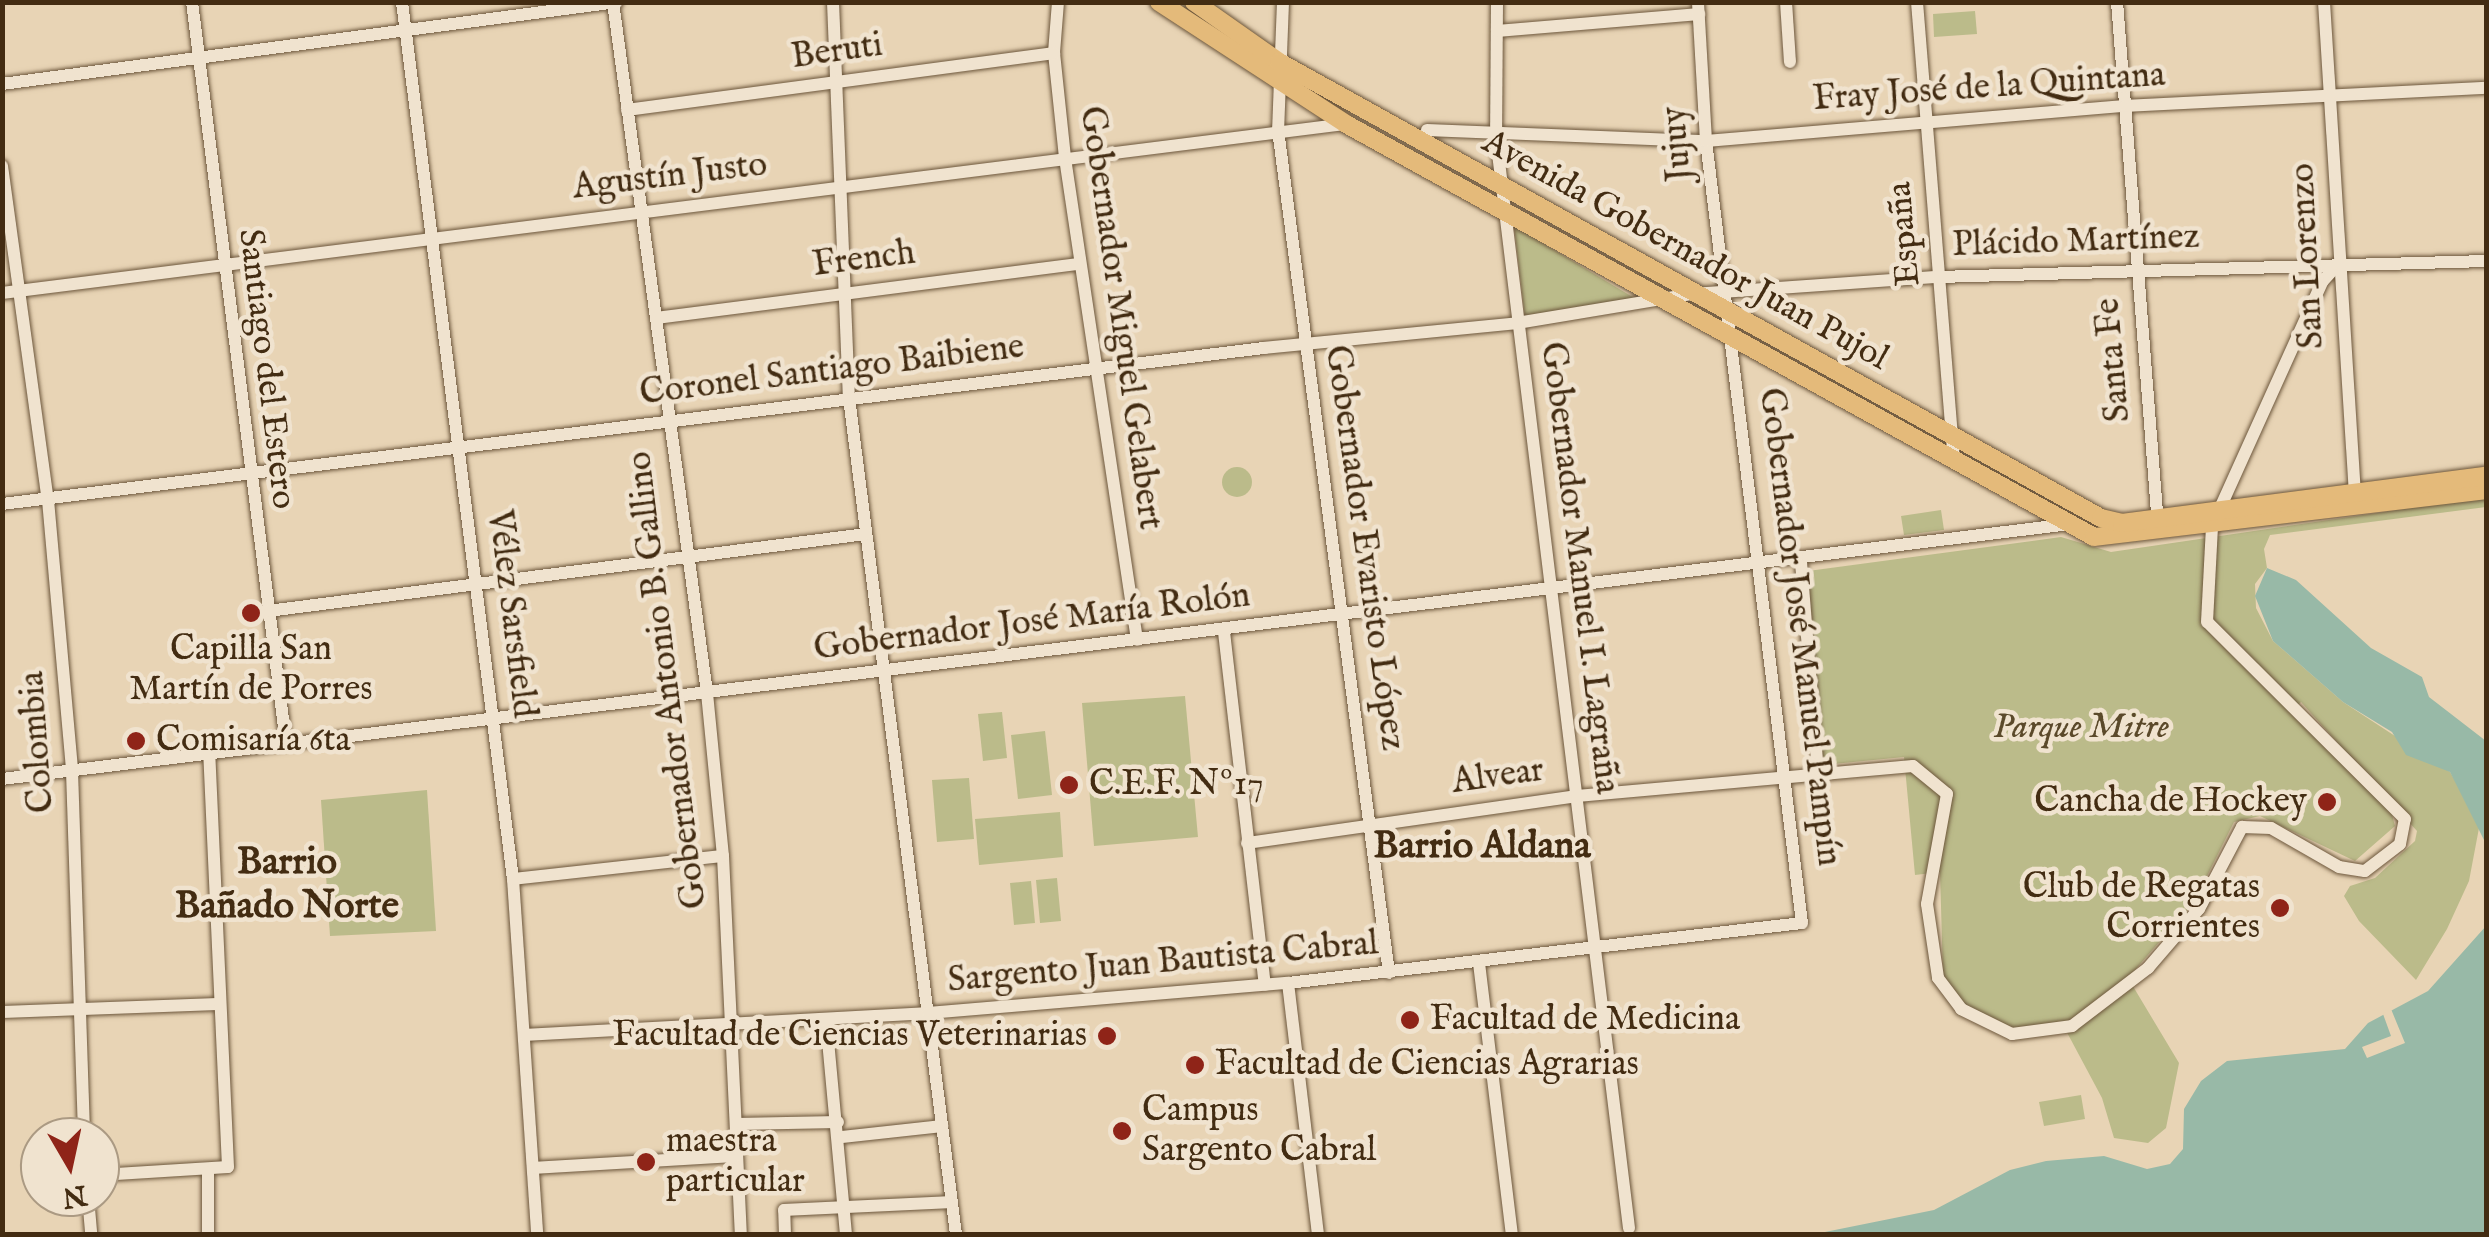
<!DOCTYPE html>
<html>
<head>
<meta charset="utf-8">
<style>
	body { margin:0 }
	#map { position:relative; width:2489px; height:1237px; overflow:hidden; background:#e8d4b5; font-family:"IM FELL English",serif }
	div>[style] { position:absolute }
	.green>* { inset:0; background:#bbbb8a }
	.round { border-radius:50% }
	.water>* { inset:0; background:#98b9a7 }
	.pier>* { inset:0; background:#e8d4b5 }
	.roads { filter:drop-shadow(0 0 2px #6c563b) drop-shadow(0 0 2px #6c563b) }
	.minor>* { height:12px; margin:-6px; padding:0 6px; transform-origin:6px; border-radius:6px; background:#f0e3cf }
	.major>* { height:18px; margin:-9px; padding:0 9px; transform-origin:9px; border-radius:9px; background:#e4ba7a }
	.dots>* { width:28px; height:28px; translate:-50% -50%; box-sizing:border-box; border:5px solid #f0e3cf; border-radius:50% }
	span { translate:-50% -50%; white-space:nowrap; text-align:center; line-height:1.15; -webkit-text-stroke:9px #f0e3cf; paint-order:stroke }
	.street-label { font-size:35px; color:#432c12 }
	.poi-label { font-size:35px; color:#432c12 }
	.left { translate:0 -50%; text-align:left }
	.right { translate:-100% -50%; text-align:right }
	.park-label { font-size:35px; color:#5b492a; font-style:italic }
	.neighbourhood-label { font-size:38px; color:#432c12; font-weight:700 }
	.frame { position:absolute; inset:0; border:5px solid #432c12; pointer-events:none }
	.north { position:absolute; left:20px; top:1117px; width:100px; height:100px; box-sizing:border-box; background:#f0e3cf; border:2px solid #ab9a83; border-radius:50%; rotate:171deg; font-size:28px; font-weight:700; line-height:40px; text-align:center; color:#432c12 }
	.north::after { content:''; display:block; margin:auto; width:35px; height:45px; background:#8f2418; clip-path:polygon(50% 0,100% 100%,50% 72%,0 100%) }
</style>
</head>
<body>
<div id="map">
	<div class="green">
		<i style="clip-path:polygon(1975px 11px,1977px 34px,1934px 37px,1933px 14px)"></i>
		<i style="clip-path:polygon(1514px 226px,1641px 302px,1525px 318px)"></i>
		<i class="round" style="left:1222px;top:467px;width:30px;height:30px"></i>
		<i style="clip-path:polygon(2486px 497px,2486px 507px,2270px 535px,2264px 549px,2267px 568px,2255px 584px,2256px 608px,2273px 641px,2343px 702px,2450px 772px,2469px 803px,2479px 828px,2469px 881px,2447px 929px,2416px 980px,2359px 921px,2344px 896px,2350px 886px,2375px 878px,2415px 841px,2417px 831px,2301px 702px,2294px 709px,2391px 811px,2395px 826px,2355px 861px,2260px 816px,2234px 822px,2194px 902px,2128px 978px,2179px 1063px,2166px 1128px,2148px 1143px,2114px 1138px,2102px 1098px,2063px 1025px,2013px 1031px,1962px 1005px,1943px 975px,1940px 872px,1915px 875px,1904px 757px,1823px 765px,1808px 571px,2061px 537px,2111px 552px)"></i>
		<i style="clip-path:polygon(1941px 510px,1944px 530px,1904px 535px,1901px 516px)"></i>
		<i style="clip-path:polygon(1185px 696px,1198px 837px,1094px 846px,1082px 703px)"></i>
		<i style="clip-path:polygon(1002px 712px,1007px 758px,983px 761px,978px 714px)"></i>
		<i style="clip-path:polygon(1045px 731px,1052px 795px,1018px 799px,1011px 735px)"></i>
		<i style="clip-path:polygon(969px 778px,974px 839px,937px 842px,932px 780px)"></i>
		<i style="clip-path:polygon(427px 790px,436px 931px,330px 936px,321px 800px)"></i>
		<i style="clip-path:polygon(1060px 812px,1063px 857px,979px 865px,975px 819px)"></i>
		<i style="clip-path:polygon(1057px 878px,1061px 921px,1040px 923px,1036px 880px)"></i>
		<i style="clip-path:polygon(1031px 881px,1035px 923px,1014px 925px,1010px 883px)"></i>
		<i style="clip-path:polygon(2081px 1095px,2085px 1119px,2044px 1126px,2039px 1102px)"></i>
	</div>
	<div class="water">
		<i style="clip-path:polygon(2267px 568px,2296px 580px,2371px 648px,2422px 677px,2429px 697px,2486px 741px,2486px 844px,2450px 772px,2406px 755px,2392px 732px,2343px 702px,2273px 641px,2255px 596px)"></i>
		<i style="clip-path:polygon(2486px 926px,2486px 1234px,1815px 1234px,1934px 1210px,2010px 1170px,2046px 1161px,2104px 1156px,2147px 1169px,2170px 1164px,2183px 1149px,2184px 1109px,2201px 1081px,2227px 1061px,2345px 1049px,2368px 1023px,2428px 991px)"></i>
	</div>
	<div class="pier">
		<i style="clip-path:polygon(2391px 1009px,2405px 1043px,2367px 1058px,2362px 1047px,2391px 1036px,2383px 1014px)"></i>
	</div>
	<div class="roads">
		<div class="minor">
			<i style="left:192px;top:2px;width:747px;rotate:82.77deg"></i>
			<i style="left:402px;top:2px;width:884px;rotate:82.79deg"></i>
			<i style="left:513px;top:879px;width:356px;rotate:86.1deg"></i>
			<i style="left:613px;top:2px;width:697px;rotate:82.25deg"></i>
			<i style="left:707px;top:693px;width:164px;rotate:84.4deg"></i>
			<i style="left:723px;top:856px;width:378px;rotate:87.3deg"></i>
			<i style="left:833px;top:2px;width:396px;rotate:87.7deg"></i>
			<i style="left:849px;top:398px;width:843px;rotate:82.71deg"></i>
			<i style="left:1058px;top:2px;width:51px;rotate:94.5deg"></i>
			<i style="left:1054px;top:53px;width:106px;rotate:84deg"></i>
			<i style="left:1065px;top:158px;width:487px;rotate:81.5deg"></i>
			<i style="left:1283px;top:2px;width:128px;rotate:92.2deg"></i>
			<i style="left:1278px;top:130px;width:850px;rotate:82.5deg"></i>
			<i style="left:1497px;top:2px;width:135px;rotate:90.4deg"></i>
			<i style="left:1496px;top:137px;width:1099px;rotate:83.05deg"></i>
			<i style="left:1786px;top:2px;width:60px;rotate:86.2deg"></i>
			<i style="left:1917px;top:2px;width:459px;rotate:85.4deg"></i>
			<i style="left:2117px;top:2px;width:525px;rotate:85.52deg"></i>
			<i style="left:2324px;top:2px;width:498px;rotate:86.4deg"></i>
			<i style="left:1497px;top:31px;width:203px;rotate:-4.8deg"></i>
			<i style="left:2px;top:84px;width:620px;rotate:-7.59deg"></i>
			<i style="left:627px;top:110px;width:431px;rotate:-7.6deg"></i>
			<i style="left:1427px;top:130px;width:279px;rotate:2.3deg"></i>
			<i style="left:1706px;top:141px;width:420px;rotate:-4.8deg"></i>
			<i style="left:2125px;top:106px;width:361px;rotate:-2.9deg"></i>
			<i style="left:2px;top:166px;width:337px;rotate:82.2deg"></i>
			<i style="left:48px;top:500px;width:272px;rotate:84.9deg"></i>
			<i style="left:72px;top:771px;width:366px;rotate:88.1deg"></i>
			<i style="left:2px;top:293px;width:1355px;rotate:-7.17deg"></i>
			<i style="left:656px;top:318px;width:426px;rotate:-7.3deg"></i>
			<i style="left:2px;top:504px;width:1272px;rotate:-7.05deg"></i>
			<i style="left:1264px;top:348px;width:254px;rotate:-5.6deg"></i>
			<i style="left:1517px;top:323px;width:178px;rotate:-9.4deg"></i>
			<i style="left:1693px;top:294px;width:246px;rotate:-4deg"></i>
			<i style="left:1938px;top:277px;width:548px;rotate:-1.67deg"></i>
			<i style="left:1801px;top:562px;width:211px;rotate:85.4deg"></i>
			<i style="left:268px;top:611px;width:603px;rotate:-7.34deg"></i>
			<i style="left:1224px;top:632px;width:355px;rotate:83.4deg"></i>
			<i style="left:2px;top:779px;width:2083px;rotate:-7.03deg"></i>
			<i style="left:1247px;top:843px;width:333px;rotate:-8.1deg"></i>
			<i style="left:1577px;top:796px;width:337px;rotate:-5.1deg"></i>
			<i style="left:1913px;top:766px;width:44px;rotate:39.5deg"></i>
			<i style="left:1947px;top:794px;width:112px;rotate:100.3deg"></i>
			<i style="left:1927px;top:904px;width:75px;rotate:81.5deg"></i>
			<i style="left:1938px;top:978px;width:39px;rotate:53deg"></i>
			<i style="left:1961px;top:1009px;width:57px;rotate:26.1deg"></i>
			<i style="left:2012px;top:1034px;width:61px;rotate:-7.6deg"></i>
			<i style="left:2072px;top:1026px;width:96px;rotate:-37.3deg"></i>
			<i style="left:2148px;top:968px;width:78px;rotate:-49.2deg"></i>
			<i style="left:2199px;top:909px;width:93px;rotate:-62.3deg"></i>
			<i style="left:2242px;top:827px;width:29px;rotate:2deg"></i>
			<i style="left:2271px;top:828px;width:78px;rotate:29.8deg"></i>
			<i style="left:2339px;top:867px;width:26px;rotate:9deg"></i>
			<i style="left:2365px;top:871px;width:44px;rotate:-37.6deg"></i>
			<i style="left:2400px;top:844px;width:25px;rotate:-79deg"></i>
			<i style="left:2405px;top:819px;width:279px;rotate:-135.1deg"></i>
			<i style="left:2207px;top:622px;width:96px;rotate:-87deg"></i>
			<i style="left:2212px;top:526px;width:268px;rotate:-65.7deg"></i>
			<i style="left:2322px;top:282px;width:24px;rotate:-48deg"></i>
			<i style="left:513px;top:879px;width:211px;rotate:-6.3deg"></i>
			<i style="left:1479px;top:963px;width:273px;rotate:83.1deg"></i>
			<i style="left:1288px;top:983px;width:253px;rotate:83.2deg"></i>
			<i style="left:2px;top:1012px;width:216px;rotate:-2.1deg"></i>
			<i style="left:826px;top:1019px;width:216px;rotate:84.7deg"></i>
			<i style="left:525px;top:1035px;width:404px;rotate:-3.1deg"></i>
			<i style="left:928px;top:1013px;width:361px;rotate:-4.8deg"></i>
			<i style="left:1288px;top:983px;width:517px;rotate:-6.66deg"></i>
			<i style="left:1802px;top:923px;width:788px;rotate:-97deg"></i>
			<i style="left:1706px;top:141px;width:139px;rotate:-93.3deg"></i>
			<i style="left:736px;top:1124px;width:102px;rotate:-1.1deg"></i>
			<i style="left:842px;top:1137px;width:101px;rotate:-6.3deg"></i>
			<i style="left:534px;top:1168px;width:203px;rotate:-3.4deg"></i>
			<i style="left:100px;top:1175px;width:128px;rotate:-3.6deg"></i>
			<i style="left:228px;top:1167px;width:413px;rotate:-92.6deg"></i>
			<i style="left:88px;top:1197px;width:37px;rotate:85deg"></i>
			<i style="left:208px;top:1234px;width:62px;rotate:-90deg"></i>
			<i style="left:785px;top:1234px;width:24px;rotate:-92deg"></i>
			<i style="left:784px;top:1210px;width:168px;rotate:-2.7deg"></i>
		</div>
		<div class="major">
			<i style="left:1159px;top:2px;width:223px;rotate:33.1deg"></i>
			<i style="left:1346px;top:124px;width:854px;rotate:28.9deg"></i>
			<i style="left:2094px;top:537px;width:395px;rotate:-6.8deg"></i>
			<i style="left:1194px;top:2px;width:104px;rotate:35.2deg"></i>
			<i style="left:1279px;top:62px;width:940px;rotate:29.02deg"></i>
			<i style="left:2101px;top:518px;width:22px;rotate:13deg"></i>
			<i style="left:2122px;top:523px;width:367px;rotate:-7.4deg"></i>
		</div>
	</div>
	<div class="dots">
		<i style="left:251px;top:613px;background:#8f2418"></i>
		<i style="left:136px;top:741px;background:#8f2418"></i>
		<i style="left:1069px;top:785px;background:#8f2418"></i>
		<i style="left:2327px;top:802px;background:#8f2418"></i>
		<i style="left:2280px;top:908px;background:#8f2418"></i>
		<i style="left:1410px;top:1020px;background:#8f2418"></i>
		<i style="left:1107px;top:1036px;background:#8f2418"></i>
		<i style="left:1195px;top:1065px;background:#8f2418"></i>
		<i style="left:1122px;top:1131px;background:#8f2418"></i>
		<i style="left:646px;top:1162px;background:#8f2418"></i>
	</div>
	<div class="street-label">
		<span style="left:837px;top:52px;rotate:-8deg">Beruti</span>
		<span style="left:1989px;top:88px;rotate:-4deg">Fray José de la Quintana</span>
		<span style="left:1678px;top:144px;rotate:-95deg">Jujuy</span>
		<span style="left:670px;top:177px;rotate:-7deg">Agustín Justo</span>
		<span style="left:1905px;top:234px;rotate:-95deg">España</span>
		<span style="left:2076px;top:242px;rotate:-2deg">Plácido Martínez</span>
		<span style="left:1685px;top:251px;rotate:29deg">Avenida Gobernador Juan Pujol</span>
		<span style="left:2308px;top:256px;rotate:-93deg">San Lorenzo</span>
		<span style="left:864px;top:260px;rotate:-7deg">French</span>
		<span style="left:1120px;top:318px;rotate:82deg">Gobernador Miguel Gelabert</span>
		<span style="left:2114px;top:360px;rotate:-95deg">Santa Fe</span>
		<span style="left:266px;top:369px;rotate:83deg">Santiago del Estero</span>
		<span style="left:832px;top:371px;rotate:-7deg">Coronel Santiago Baibiene</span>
		<span style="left:1364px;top:548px;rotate:82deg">Gobernador Evaristo López</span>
		<span style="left:1579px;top:568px;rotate:83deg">Gobernador Manuel I. Lagraña</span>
		<span style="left:511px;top:614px;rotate:83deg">Vélez Sarsfield</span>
		<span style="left:1032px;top:623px;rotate:-7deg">Gobernador José María Rolón</span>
		<span style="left:1799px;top:627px;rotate:83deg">Gobernador José Manuel Pampín</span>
		<span style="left:668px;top:680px;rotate:-97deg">Gobernador Antonio B. Gallino</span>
		<span style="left:38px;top:742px;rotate:-94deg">Colombia</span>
		<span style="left:1498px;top:777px;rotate:-8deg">Alvear</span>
		<span style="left:1163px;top:963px;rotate:-5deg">Sargento Juan Bautista Cabral</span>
	</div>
	<div class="poi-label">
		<span style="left:251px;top:670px">Capilla San<br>Martín de Porres</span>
		<span class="left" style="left:156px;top:741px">Comisaría 6ta</span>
		<span class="left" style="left:1089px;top:785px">C.E.F. Nº17</span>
		<span class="right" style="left:2307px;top:802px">Cancha de Hockey</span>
		<span class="right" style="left:2260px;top:908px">Club de Regatas<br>Corrientes</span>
		<span class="left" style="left:1430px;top:1020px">Facultad de Medicina</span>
		<span class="right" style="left:1087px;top:1036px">Facultad de Ciencias Veterinarias</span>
		<span class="left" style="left:1215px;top:1065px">Facultad de Ciencias Agrarias</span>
		<span class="left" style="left:1142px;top:1131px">Campus<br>Sargento Cabral</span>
		<span class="left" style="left:666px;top:1162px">maestra<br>particular</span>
	</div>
	<div class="park-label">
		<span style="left:2081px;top:728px">Parque Mitre</span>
	</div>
	<div class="neighbourhood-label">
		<span style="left:1482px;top:848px">Barrio Aldana</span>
		<span style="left:287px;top:886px">Barrio<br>Bañado Norte</span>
	</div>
	<div class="frame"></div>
	<div class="north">N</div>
</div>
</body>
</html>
